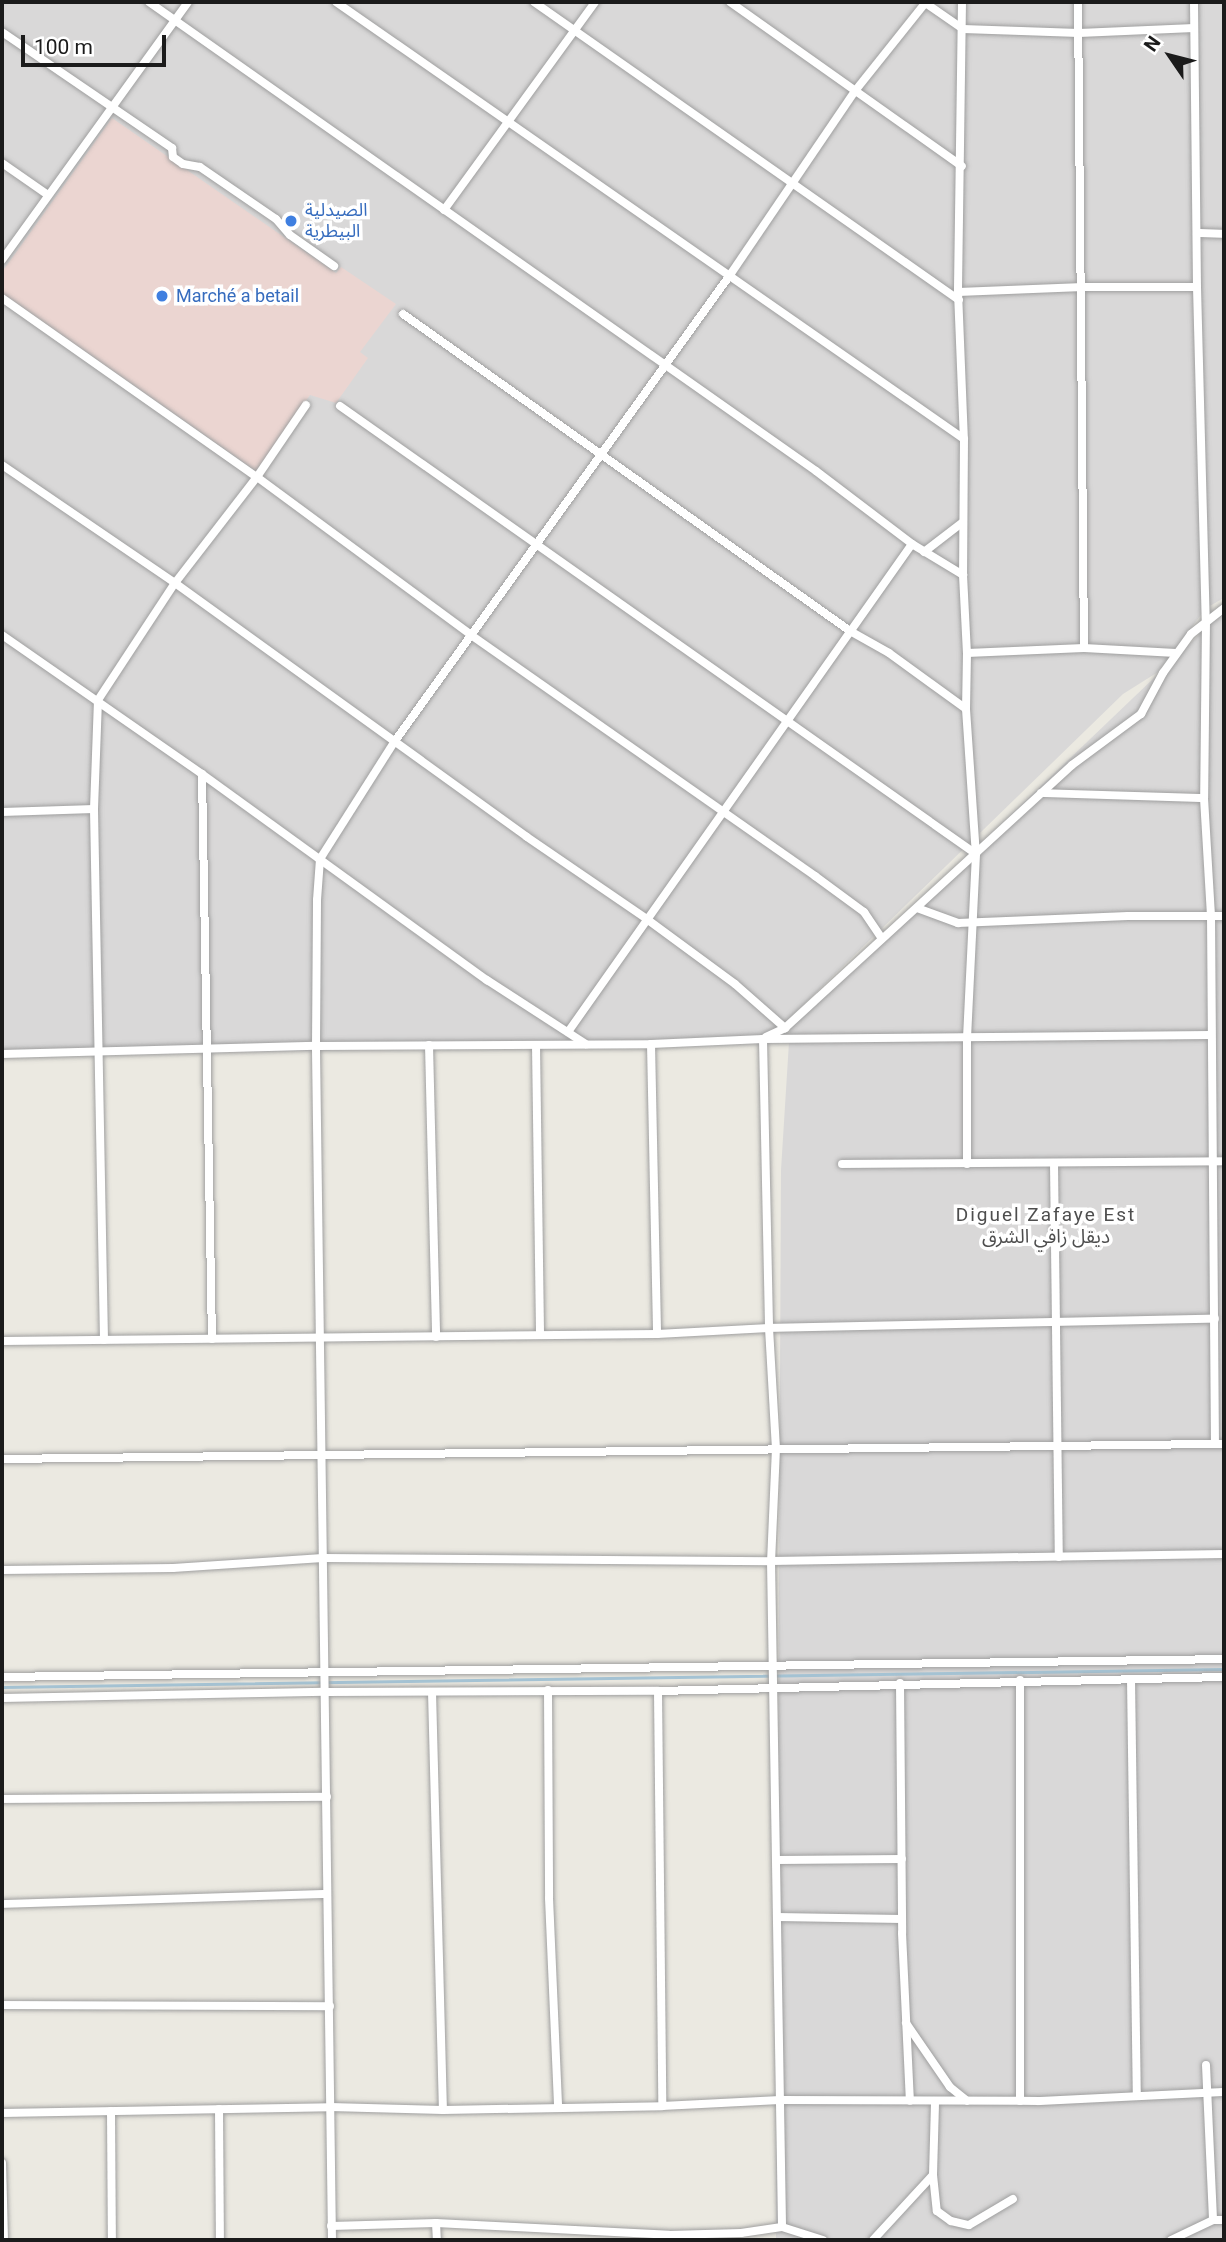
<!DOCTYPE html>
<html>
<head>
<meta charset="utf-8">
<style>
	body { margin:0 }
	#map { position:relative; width:1226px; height:2242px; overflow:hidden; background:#ebe9e1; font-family:Roboto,"Noto Sans Arabic",sans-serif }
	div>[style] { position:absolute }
	.residential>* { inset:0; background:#d9d8d8 }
	.commercial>* { inset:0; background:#ebd5d1 }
	.stream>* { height:2.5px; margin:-1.25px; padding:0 1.25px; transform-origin:1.25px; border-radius:1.25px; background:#a5c4d5 }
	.roads { filter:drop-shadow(0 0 2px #9f9f9f) drop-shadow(0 0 2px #9f9f9f) }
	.minor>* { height:8px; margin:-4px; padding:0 4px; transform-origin:4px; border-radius:4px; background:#fff }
	.dots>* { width:19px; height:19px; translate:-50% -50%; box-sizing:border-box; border:4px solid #fff; border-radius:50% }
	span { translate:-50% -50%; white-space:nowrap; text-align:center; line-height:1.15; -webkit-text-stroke:7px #fff; paint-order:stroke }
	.shop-label { font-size:18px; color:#366cbe }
	.left { translate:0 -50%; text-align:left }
	.neighbourhood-label { font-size:19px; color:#4e4e4e; letter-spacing:2px }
	.frame { position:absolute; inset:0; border:4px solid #1b1b1b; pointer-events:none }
	.north { position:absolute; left:1135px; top:21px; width:70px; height:70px; -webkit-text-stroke:5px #fff; paint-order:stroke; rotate:305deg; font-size:19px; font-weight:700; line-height:28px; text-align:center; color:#1b1b1b }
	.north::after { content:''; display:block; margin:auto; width:24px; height:32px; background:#1b1b1b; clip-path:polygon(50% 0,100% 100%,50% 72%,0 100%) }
	.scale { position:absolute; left:21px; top:35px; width:145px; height:32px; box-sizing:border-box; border:4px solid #1b1b1b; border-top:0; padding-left:9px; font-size:21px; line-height:24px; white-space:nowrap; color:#1b1b1b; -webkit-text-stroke:5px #fff; paint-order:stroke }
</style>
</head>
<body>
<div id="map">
	<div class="residential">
		<i style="clip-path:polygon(2px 2px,1224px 2px,1224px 598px,1206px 608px,1158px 672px,1123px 694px,764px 1043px,2px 1056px)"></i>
		<i style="clip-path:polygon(1224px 611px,1224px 2240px,776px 2240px,781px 1170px,790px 1026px)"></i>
	</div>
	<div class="commercial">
		<i style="clip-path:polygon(112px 118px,336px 273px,341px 267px,396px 304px,360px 352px,368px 358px,336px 403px,310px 395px,256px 471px,2px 293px,2px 272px)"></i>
	</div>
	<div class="stream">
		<i style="left:2px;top:1687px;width:1222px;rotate:-0.84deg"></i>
	</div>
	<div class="roads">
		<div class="minor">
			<i style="left:149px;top:2px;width:815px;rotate:35.11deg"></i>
			<i style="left:816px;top:471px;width:121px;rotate:37.2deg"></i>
			<i style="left:912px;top:544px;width:60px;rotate:31.3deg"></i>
			<i style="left:336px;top:2px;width:765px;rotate:34.83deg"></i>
			<i style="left:534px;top:2px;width:519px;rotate:35.04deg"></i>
			<i style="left:730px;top:2px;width:284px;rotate:35.3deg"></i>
			<i style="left:924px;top:2px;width:47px;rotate:34.7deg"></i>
			<i style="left:963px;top:29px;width:116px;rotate:2deg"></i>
			<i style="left:1079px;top:33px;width:115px;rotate:-2.5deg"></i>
			<i style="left:962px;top:2px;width:290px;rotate:90.8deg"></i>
			<i style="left:958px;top:292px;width:147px;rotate:87.7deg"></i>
			<i style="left:964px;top:439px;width:136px;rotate:90.4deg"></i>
			<i style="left:963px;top:575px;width:78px;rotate:87.1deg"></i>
			<i style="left:967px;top:653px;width:56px;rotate:91deg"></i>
			<i style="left:966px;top:709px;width:145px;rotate:86.1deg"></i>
			<i style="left:976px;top:854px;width:185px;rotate:92.8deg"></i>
			<i style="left:967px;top:1039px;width:125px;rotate:90deg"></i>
			<i style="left:1078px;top:2px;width:646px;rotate:89.47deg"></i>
			<i style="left:1194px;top:2px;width:285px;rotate:89.4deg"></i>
			<i style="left:1197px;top:287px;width:333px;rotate:88.5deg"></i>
			<i style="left:2px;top:32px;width:206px;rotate:34.3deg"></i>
			<i style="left:172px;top:148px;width:9px;rotate:84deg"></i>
			<i style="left:173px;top:157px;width:12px;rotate:35deg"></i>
			<i style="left:183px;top:164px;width:17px;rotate:10deg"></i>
			<i style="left:200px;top:167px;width:92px;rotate:34.4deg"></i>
			<i style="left:276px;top:219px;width:21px;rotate:49deg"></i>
			<i style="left:290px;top:235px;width:54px;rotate:35.2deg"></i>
			<i style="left:2px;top:163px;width:56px;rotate:34.8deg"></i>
			<i style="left:444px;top:210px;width:257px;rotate:-54deg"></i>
			<i style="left:1197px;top:233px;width:27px;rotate:2deg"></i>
			<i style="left:2px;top:260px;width:318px;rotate:-54.2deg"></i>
			<i style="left:958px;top:292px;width:125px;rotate:-2.3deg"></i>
			<i style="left:1083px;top:287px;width:114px"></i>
			<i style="left:2px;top:298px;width:312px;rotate:35.1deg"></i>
			<i style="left:257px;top:477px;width:266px;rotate:36.4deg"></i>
			<i style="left:471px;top:635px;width:420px;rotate:35deg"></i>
			<i style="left:815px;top:876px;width:61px;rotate:36.3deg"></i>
			<i style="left:864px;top:912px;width:32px;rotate:56deg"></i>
			<i style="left:403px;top:314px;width:548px;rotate:35.34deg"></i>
			<i style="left:850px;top:631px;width:45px;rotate:29.4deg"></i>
			<i style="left:889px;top:653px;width:95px;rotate:36deg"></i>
			<i style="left:340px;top:406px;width:778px;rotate:35.16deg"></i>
			<i style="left:2px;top:465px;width:209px;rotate:34.3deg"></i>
			<i style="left:175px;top:583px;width:434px;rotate:35.8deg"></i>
			<i style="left:527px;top:837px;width:147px;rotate:34.4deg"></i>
			<i style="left:648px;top:920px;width:108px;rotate:36.3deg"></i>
			<i style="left:735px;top:984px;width:67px;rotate:41.3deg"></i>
			<i style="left:924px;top:552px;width:49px;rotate:-37.6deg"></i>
			<i style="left:1206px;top:621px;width:177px;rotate:90.6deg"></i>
			<i style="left:1204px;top:798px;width:118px;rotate:86.6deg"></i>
			<i style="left:1211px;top:916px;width:528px;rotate:89.57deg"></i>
			<i style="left:1215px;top:1444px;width:9px"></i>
			<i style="left:2px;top:635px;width:244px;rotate:34.8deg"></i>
			<i style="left:202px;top:774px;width:352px;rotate:35.9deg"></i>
			<i style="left:487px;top:980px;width:118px;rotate:32.9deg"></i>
			<i style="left:967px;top:653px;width:117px;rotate:-2.4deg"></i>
			<i style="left:1084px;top:648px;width:92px;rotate:3.1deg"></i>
			<i style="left:202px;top:774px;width:565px;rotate:88.99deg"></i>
			<i style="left:1041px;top:793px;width:163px;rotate:1.8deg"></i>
			<i style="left:2px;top:812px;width:92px;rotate:-1.9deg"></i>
			<i style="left:917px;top:908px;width:44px;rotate:20.1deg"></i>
			<i style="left:958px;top:923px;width:170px;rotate:-2.4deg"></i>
			<i style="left:1128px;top:916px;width:96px"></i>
			<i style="left:568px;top:1032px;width:597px;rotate:-54.82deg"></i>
			<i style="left:766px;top:1037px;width:21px;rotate:-25deg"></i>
			<i style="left:785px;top:1028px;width:389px;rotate:-42.5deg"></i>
			<i style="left:1072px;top:765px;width:86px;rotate:-36.5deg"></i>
			<i style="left:1141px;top:714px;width:47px;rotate:-61.8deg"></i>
			<i style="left:1163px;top:673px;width:48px;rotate:-54.3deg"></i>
			<i style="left:1191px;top:634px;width:42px;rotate:-38.2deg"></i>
			<i style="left:763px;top:1039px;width:289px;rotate:88.8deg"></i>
			<i style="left:769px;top:1328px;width:120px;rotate:86.7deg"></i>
			<i style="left:776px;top:1448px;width:113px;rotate:92.5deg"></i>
			<i style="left:771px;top:1561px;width:666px;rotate:89.05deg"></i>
			<i style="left:651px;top:1044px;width:290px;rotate:88.8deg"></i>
			<i style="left:429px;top:1045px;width:292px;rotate:88.6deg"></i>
			<i style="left:536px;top:1045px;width:288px;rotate:89.2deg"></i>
			<i style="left:2px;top:1054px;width:314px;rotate:-1.5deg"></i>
			<i style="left:316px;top:1046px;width:335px;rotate:-0.3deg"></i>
			<i style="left:651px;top:1044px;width:112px;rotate:-2.6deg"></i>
			<i style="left:763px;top:1039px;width:448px;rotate:-0.5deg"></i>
			<i style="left:1054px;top:1163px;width:394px;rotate:89.3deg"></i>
			<i style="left:842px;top:1164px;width:382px;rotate:-0.4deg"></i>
			<i style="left:104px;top:1340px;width:531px;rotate:-91.08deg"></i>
			<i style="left:94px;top:809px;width:109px;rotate:-87.9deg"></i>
			<i style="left:98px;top:700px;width:140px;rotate:-56.7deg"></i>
			<i style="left:175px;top:583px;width:134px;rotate:-52.3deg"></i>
			<i style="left:257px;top:477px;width:87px;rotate:-55.8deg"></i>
			<i style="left:2px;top:1341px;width:655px;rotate:-0.61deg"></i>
			<i style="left:657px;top:1334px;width:112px;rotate:-3.1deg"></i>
			<i style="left:769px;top:1328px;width:446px;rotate:-1.2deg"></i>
			<i style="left:2px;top:1459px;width:1213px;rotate:-0.71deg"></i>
			<i style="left:2px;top:1570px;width:171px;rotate:-0.7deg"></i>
			<i style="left:173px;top:1568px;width:150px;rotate:-3.8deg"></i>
			<i style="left:323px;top:1558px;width:448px;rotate:0.4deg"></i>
			<i style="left:771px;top:1561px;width:453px;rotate:-0.9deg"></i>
			<i style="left:2px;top:1677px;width:1222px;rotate:-0.84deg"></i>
			<i style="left:1131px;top:1679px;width:417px;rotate:89.2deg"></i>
			<i style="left:1020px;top:1680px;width:421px;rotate:90deg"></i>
			<i style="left:900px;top:1683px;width:250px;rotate:89.5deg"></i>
			<i style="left:902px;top:1933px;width:168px;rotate:87.3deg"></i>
			<i style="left:548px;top:1690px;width:208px;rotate:89.7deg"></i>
			<i style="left:549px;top:1898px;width:210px;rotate:87.5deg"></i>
			<i style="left:658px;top:1691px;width:415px;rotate:89.4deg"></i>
			<i style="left:432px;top:1692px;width:418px;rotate:88.5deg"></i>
			<i style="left:2px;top:1698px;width:323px;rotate:-1.1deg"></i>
			<i style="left:325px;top:1692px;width:333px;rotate:-0.2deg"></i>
			<i style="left:658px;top:1691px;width:566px;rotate:-1.42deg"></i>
			<i style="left:2px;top:1799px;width:325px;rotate:-0.4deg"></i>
			<i style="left:776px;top:1860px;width:126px;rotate:-0.5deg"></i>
			<i style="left:2px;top:1904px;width:325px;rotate:-1.8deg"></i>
			<i style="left:777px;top:1917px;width:125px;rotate:0.9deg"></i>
			<i style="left:2px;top:2005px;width:328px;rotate:0.2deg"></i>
			<i style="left:906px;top:2023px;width:78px;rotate:55.5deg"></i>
			<i style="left:950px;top:2087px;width:22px;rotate:39deg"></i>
			<i style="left:1206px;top:2065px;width:155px;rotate:87.4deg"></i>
			<i style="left:219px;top:2109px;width:131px;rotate:89.6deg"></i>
			<i style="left:111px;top:2111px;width:129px;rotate:89.6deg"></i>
			<i style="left:2px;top:2113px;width:328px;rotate:-1deg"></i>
			<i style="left:330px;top:2107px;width:113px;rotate:1.5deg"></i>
			<i style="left:443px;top:2110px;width:219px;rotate:-1deg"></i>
			<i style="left:662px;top:2106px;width:118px;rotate:-2.9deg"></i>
			<i style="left:780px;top:2100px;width:259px;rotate:0.2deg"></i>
			<i style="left:1039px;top:2101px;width:185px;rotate:-2.8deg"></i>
			<i style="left:2px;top:2163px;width:77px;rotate:88.5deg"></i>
			<i style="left:933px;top:2175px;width:36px;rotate:84deg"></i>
			<i style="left:937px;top:2211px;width:17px;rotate:36deg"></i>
			<i style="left:951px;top:2221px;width:18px;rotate:13deg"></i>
			<i style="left:969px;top:2225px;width:51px;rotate:-30.6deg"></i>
			<i style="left:436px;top:2223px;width:17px;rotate:87deg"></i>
			<i style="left:331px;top:2226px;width:105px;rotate:-1.6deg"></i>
			<i style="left:436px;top:2223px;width:233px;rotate:2.9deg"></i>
			<i style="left:669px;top:2235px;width:72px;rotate:-1.6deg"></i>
			<i style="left:741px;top:2233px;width:41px;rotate:-8.3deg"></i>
			<i style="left:782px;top:2227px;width:43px;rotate:17.6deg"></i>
			<i style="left:332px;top:2240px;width:1194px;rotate:-90.77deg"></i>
			<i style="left:316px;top:1046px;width:146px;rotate:-89.6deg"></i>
			<i style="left:317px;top:900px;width:41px;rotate:-85.8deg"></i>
			<i style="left:320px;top:859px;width:140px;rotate:-57.6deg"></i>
			<i style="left:395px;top:741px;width:574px;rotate:-54.29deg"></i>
			<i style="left:730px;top:275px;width:222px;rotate:-55.8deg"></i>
			<i style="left:855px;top:91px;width:114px;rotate:-51.4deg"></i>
			<i style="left:873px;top:2240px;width:88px;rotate:-47.3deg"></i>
			<i style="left:933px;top:2175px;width:73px;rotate:-88.4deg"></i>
			<i style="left:1171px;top:2240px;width:47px;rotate:-25.5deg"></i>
			<i style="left:1213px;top:2220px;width:11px"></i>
		</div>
	</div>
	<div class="dots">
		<i style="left:291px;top:221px;background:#3f7fe0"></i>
		<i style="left:162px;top:296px;background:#3f7fe0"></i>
	</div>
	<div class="shop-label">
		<span class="left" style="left:305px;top:221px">الصيدلية<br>البيطرية</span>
		<span class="left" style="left:176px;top:296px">Marché a betail</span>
	</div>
	<div class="neighbourhood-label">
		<span style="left:1046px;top:1226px">Diguel Zafaye Est<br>ديقل زافي الشرق</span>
	</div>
	<div class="frame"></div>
	<div class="north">N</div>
	<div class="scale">100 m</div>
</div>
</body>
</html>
